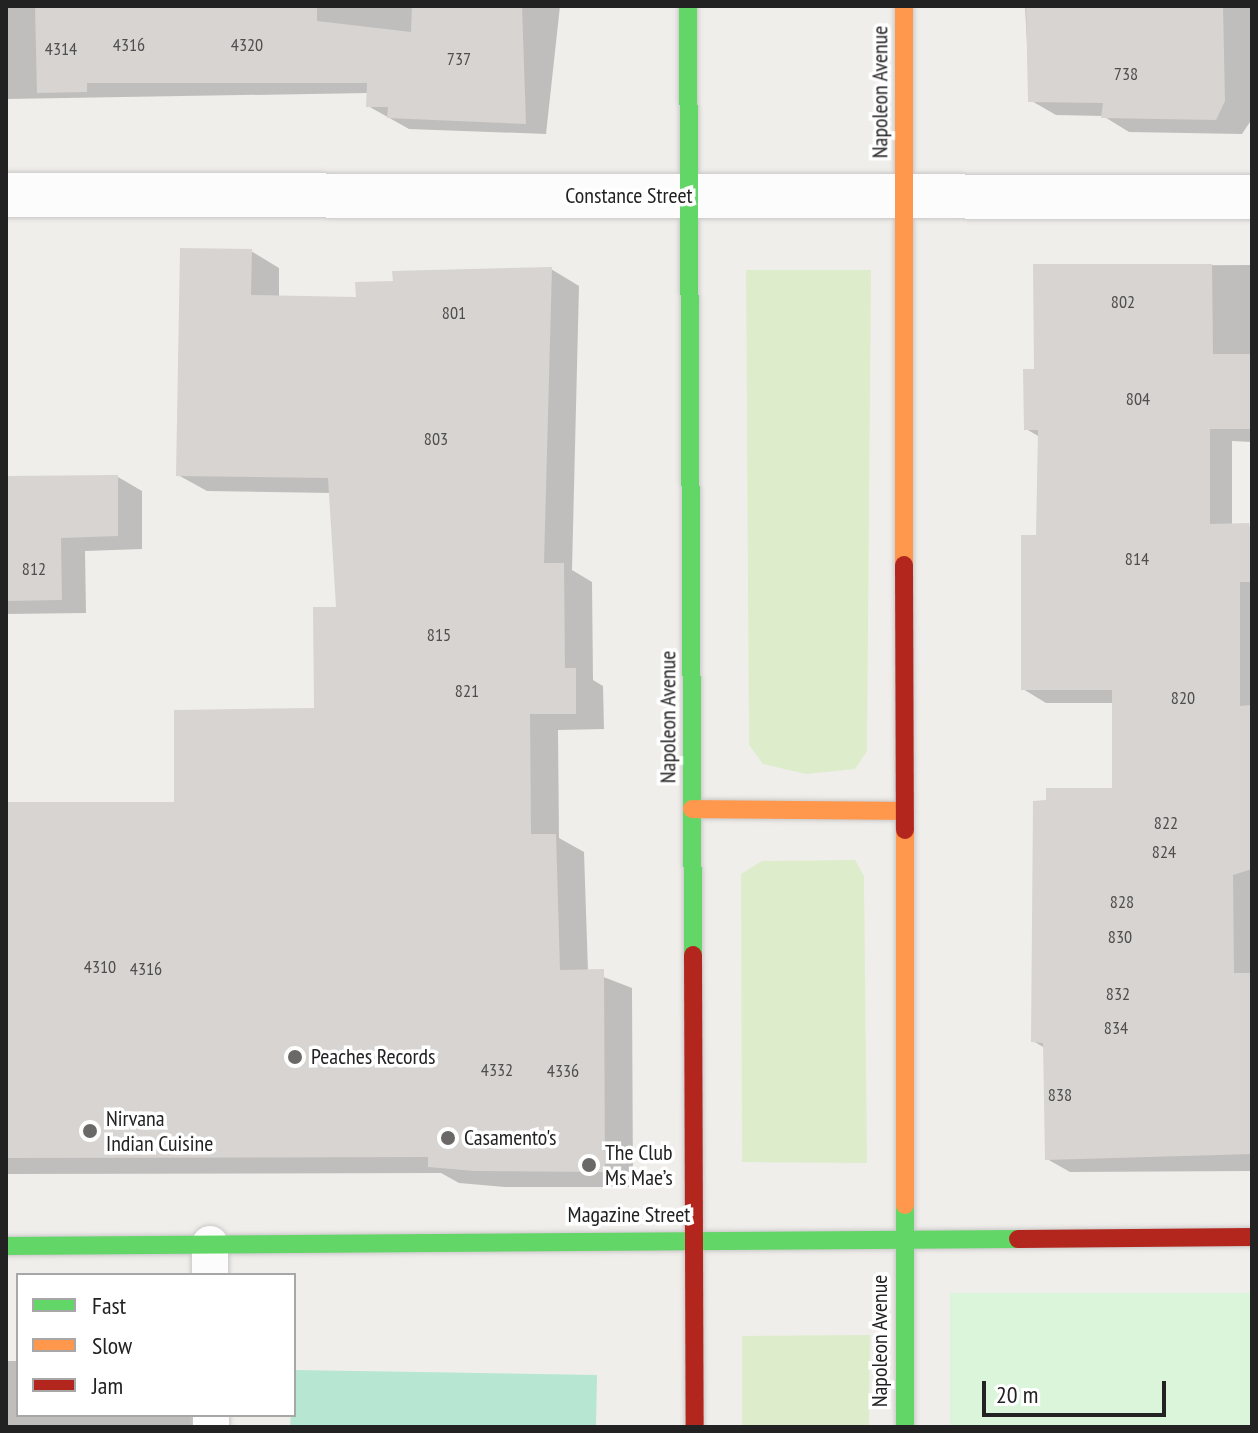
<!DOCTYPE html>
<html>
<head>
<meta charset="utf-8">
<style>
	body { margin:0 }
	#map { position:relative; width:1258px; height:1433px; overflow:hidden; background:#f0eeeb; font-family:"PT Sans Narrow",sans-serif }
	div>[style] { position:absolute }
	.grass>* { inset:0; background:#ddeccb }
	.park>* { inset:0; background:#daf5da }
	.pitch>* { inset:0; background:#b7e6d2 }
	.shadow>* { inset:0; background:#0003 }
	.building>* { inset:0; background:#d7d4d2 }
	.roads { filter:drop-shadow(0 0 2px #c9c8c7) drop-shadow(0 0 2px #c9c8c7) }
	.lane>* { height:36px; margin:-18px; padding:0 18px; transform-origin:18px; border-radius:18px; background:#fdfcfc }
	.street>* { height:44px; margin:-22px; padding:0 22px; transform-origin:22px; border-radius:22px; background:#fdfcfc }
	.fast>* { height:18px; margin:-9px; padding:0 9px; transform-origin:9px; border-radius:9px; background:#63d668 }
	.slow>* { height:18px; margin:-9px; padding:0 9px; transform-origin:9px; border-radius:9px; background:#ff974d }
	.jam>* { height:18px; margin:-9px; padding:0 9px; transform-origin:9px; border-radius:9px; background:#b3261e }
	.dots>* { width:22px; height:22px; translate:-50% -50%; box-sizing:border-box; border:4px solid #fff; border-radius:50% }
	span { translate:-50% -50%; white-space:nowrap; text-align:center; line-height:1.15; -webkit-text-stroke:7px #fff; paint-order:stroke }
	.number-label { font-size:18px; color:#4f4e4e }
	.number-label span { -webkit-text-stroke-width:0 }
	.street-label { font-size:22px; color:#222 }
	.poi-label { font-size:22px; color:#222 }
	.left { translate:0 -50%; text-align:left }
	.frame { position:absolute; inset:0; border:8px solid #222; pointer-events:none }
	.legend { position:absolute; left:16px; top:1273px; width:280px; height:144px; box-sizing:border-box; background:#fff; border:2px solid #a7a7a7; margin:0; padding:10px 14px; list-style:none; font-size:24px; color:#222 }
	.legend li { display:flex; align-items:center; gap:16px; height:40px }
	.legend b { width:40px; border:2px solid #a7a7a7 }
	.scale { position:absolute; left:982px; top:1381px; width:184px; height:36px; box-sizing:border-box; border:4px solid #222; border-top:0; padding-left:10px; font-size:24px; line-height:28px; white-space:nowrap; color:#222; -webkit-text-stroke:6px #fff; paint-order:stroke }
</style>
</head>
<body>
<div id="map">
	<div class="grass">
		<i style="clip-path:polygon(746px 270px,871px 270px,867px 751px,855px 769px,806px 774px,763px 764px,749px 745px)"></i>
		<i style="clip-path:polygon(855px 860px,864px 876px,867px 1163px,742px 1162px,741px 874px,762px 861px)"></i>
		<i style="clip-path:polygon(870px 1335px,869px 1427px,742px 1427px,742px 1336px)"></i>
	</div>
	<div class="park">
		<i style="clip-path:polygon(950px 1293px,1252px 1293px,1252px 1427px,950px 1427px)"></i>
	</div>
	<div class="pitch">
		<i style="clip-path:polygon(294px 1370px,597px 1375px,596px 1427px,290px 1427px)"></i>
	</div>
	<div class="shadow">
		<i style="clip-path:polygon(6px 6px,560px 6px,546px 134px,409px 129px,368px 106px,369px 93px,6px 99px)"></i>
		<i style="clip-path:polygon(1025px 6px,1252px 6px,1252px 119px,1242px 134px,1129px 132px,1103px 116px,1056px 115px,1030px 100px)"></i>
		<i style="clip-path:polygon(251px 251px,279px 268px,279px 297px,358px 299px,551px 269px,579px 286px,572px 570px,592px 582px,593px 680px,603px 686px,604px 729px,558px 730px,559px 838px,584px 852px,588px 971px,632px 988px,633px 1187px,505px 1187px,459px 1183px,441px 1173px,6px 1174px,6px 835px,176px 804px,316px 710px,338px 609px,331px 493px,207px 491px,178px 475px)"></i>
		<i style="clip-path:polygon(1252px 265px,1252px 442px,1232px 441px,1232px 526px,1252px 527px,1252px 1171px,1070px 1172px,1047px 1159px,1045px 1048px,1033px 1041px,1114px 790px,1114px 703px,1046px 703px,1023px 689px,1038px 537px,1040px 437px,1026px 429px,1036px 371px,1035px 266px)"></i>
		<i style="clip-path:polygon(118px 477px,142px 491px,142px 549px,85px 551px,86px 613px,6px 614px,6px 478px)"></i>
		<i style="clip-path:polygon(6px 1361px,18px 1361px,18px 1415px,218px 1415px,218px 1427px,6px 1427px)"></i>
	</div>
	<div class="building">
		<i style="clip-path:polygon(35px 6px,317px 6px,317px 21px,411px 32px,412px 6px,522px 6px,526px 124px,387px 118px,388px 107px,366px 107px,367px 83px,87px 83px,87px 92px,37px 93px)"></i>
		<i style="clip-path:polygon(1026px 6px,1223px 6px,1225px 101px,1216px 120px,1101px 118px,1103px 103px,1028px 102px)"></i>
		<i style="clip-path:polygon(180px 248px,252px 249px,251px 295px,356px 297px,355px 282px,393px 281px,392px 271px,552px 267px,544px 563px,564px 563px,565px 668px,576px 668px,576px 714px,530px 714px,531px 834px,556px 834px,560px 970px,604px 969px,605px 1172px,475px 1171px,428px 1167px,428px 1157px,6px 1158px,6px 802px,174px 802px,174px 710px,314px 708px,313px 607px,336px 607px,328px 478px,176px 476px)"></i>
		<i style="clip-path:polygon(1033px 264px,1212px 264px,1213px 354px,1252px 354px,1252px 429px,1210px 429px,1210px 524px,1249px 523px,1252px 536px,1252px 582px,1240px 582px,1240px 706px,1252px 705px,1252px 869px,1233px 875px,1234px 973px,1252px 973px,1252px 1154px,1045px 1160px,1043px 1043px,1031px 1042px,1033px 801px,1046px 800px,1046px 788px,1112px 788px,1112px 690px,1021px 690px,1021px 535px,1036px 535px,1038px 430px,1024px 430px,1023px 369px,1034px 369px)"></i>
		<i style="clip-path:polygon(118px 475px,118px 536px,61px 538px,62px 600px,6px 601px,6px 476px)"></i>
	</div>
	<div class="roads">
		<div class="lane">
			<i style="left:210px;top:1244px;width:31px;rotate:90deg"></i>
			<i style="left:211px;top:1415px;width:12px;rotate:90deg"></i>
		</div>
		<div class="street">
			<i style="left:6px;top:195px;width:1246px;rotate:0.09deg"></i>
		</div>
		<div class="fast">
			<i style="left:688px;top:6px;width:949px;rotate:89.7deg"></i>
			<i style="left:905px;top:1205px;width:222px;rotate:90deg"></i>
			<i style="left:6px;top:1246px;width:1012px;rotate:-0.4deg"></i>
		</div>
		<div class="slow">
			<i style="left:904px;top:6px;width:559px;rotate:90deg"></i>
			<i style="left:692px;top:809px;width:212px;rotate:0.5deg"></i>
			<i style="left:905px;top:830px;width:375px;rotate:90deg"></i>
		</div>
		<div class="jam">
			<i style="left:904px;top:565px;width:265px;rotate:89.8deg"></i>
			<i style="left:693px;top:955px;width:472px;rotate:89.8deg"></i>
			<i style="left:1018px;top:1239px;width:234px;rotate:-0.5deg"></i>
		</div>
	</div>
	<div class="dots">
		<i style="left:295px;top:1057px;background:#6a6968"></i>
		<i style="left:90px;top:1131px;background:#6a6968"></i>
		<i style="left:448px;top:1138px;background:#6a6968"></i>
		<i style="left:589px;top:1165px;background:#6a6968"></i>
	</div>
	<div class="number-label">
		<span style="left:129px;top:45px">4316</span>
		<span style="left:247px;top:45px">4320</span>
		<span style="left:61px;top:49px">4314</span>
		<span style="left:459px;top:59px">737</span>
		<span style="left:1126px;top:74px">738</span>
		<span style="left:1123px;top:302px">802</span>
		<span style="left:454px;top:313px">801</span>
		<span style="left:1138px;top:399px">804</span>
		<span style="left:436px;top:439px">803</span>
		<span style="left:1137px;top:559px">814</span>
		<span style="left:34px;top:569px">812</span>
		<span style="left:439px;top:635px">815</span>
		<span style="left:467px;top:691px">821</span>
		<span style="left:1183px;top:698px">820</span>
		<span style="left:1166px;top:823px">822</span>
		<span style="left:1164px;top:852px">824</span>
		<span style="left:1122px;top:902px">828</span>
		<span style="left:1120px;top:937px">830</span>
		<span style="left:100px;top:967px">4310</span>
		<span style="left:146px;top:969px">4316</span>
		<span style="left:1118px;top:994px">832</span>
		<span style="left:1116px;top:1028px">834</span>
		<span style="left:497px;top:1070px">4332</span>
		<span style="left:563px;top:1071px">4336</span>
		<span style="left:1060px;top:1095px">838</span>
	</div>
	<div class="street-label">
		<span style="left:880px;top:92px;rotate:-90deg">Napoleon Avenue</span>
		<span style="left:629px;top:196px">Constance Street</span>
		<span style="left:668px;top:717px;rotate:-90deg">Napoleon Avenue</span>
		<span style="left:629px;top:1215px">Magazine Street</span>
		<span style="left:880px;top:1341px;rotate:-90deg">Napoleon Avenue</span>
	</div>
	<div class="poi-label">
		<span class="left" style="left:311px;top:1057px">Peaches Records</span>
		<span class="left" style="left:106px;top:1131px">Nirvana<br>Indian Cuisine</span>
		<span class="left" style="left:464px;top:1138px">Casamento's</span>
		<span class="left" style="left:605px;top:1165px">The Club<br>Ms Mae’s</span>
	</div>
	<div class="frame"></div>
	<ul class="legend">
	<li><b style="height:10px;background:#63d668"></b>Fast</li>
	<li><b style="height:10px;background:#ff974d"></b>Slow</li>
	<li><b style="height:10px;background:#b3261e"></b>Jam</li>
	</ul>
	<div class="scale">20 m</div>
</div>
</body>
</html>
